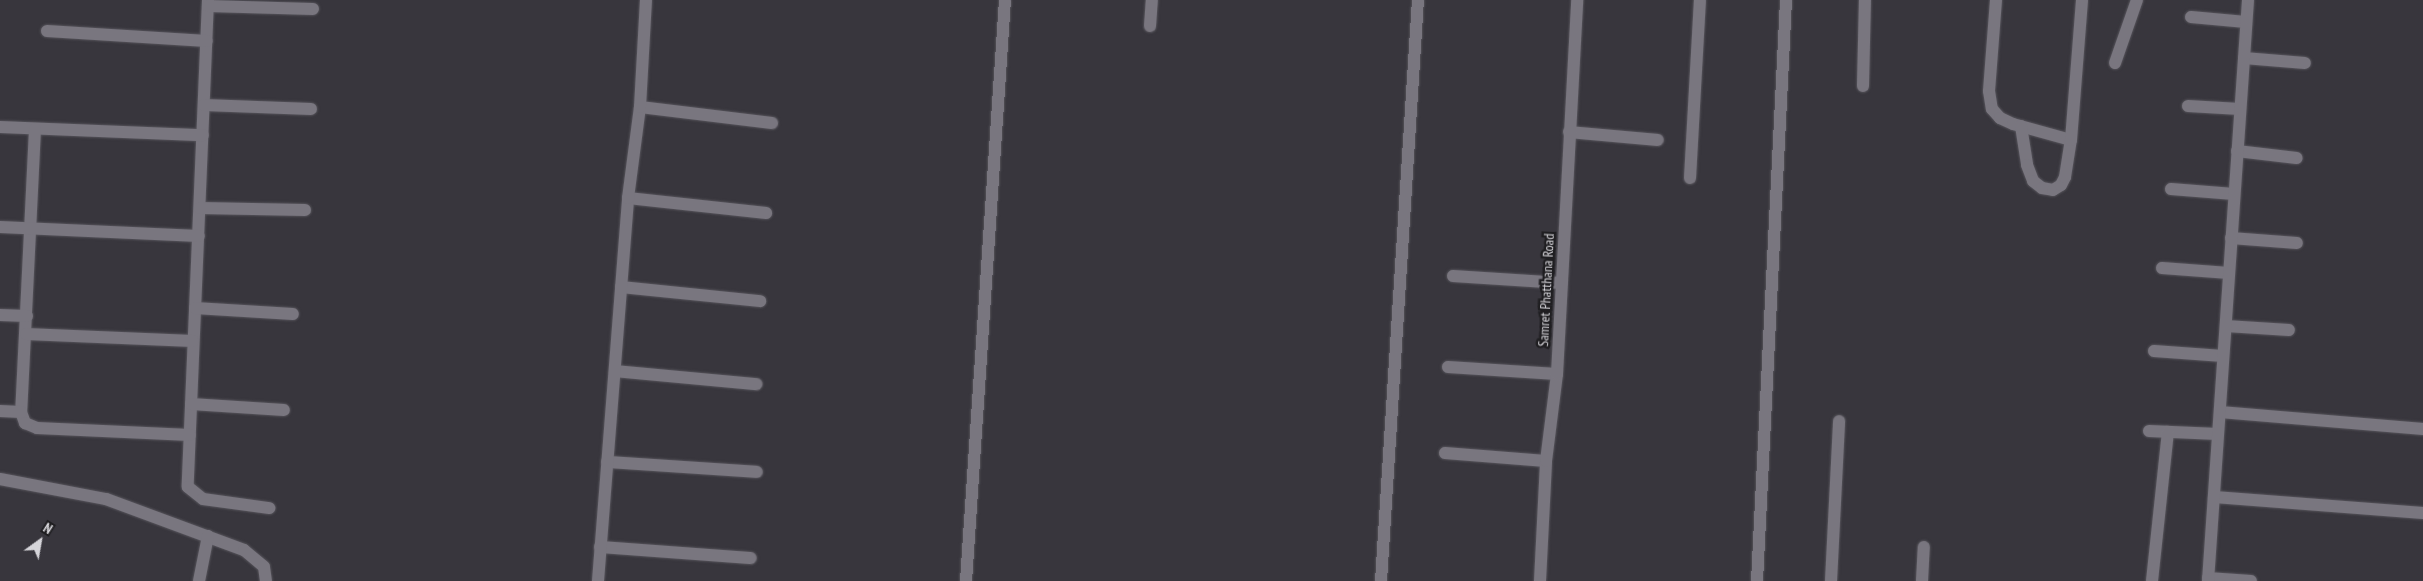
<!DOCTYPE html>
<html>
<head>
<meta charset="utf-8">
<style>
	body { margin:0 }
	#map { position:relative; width:2423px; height:581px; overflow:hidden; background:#38363d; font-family:"PT Sans Narrow",sans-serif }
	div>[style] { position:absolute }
	.roads { filter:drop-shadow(0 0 1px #56545b) drop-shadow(0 0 1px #56545b) }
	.minor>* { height:12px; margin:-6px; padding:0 6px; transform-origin:6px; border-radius:6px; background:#79767f }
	span { translate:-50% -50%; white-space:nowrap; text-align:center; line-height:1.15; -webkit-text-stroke:5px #1f1e21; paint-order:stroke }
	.street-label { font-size:14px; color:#d6d5da }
	.north { position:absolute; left:15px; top:516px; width:50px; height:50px; -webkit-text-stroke:4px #1f1e21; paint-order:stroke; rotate:32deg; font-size:14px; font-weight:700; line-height:20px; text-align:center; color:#d6d5da }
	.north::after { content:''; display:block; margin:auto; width:18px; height:22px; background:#d6d5da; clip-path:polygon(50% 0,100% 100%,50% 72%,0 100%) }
</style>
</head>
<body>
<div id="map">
	<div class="roads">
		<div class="minor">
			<i style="left:208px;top:0;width:487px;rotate:92.4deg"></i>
			<i style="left:188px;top:487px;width:19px;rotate:39deg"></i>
			<i style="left:203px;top:499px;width:67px;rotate:7.8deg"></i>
			<i style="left:1996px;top:0;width:91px;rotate:94.4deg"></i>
			<i style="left:1989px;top:91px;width:18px;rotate:81deg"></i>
			<i style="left:1992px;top:109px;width:12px;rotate:48deg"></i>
			<i style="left:2000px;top:118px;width:14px;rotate:25deg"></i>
			<i style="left:2013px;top:124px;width:60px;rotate:15.4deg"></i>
			<i style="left:208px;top:6px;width:105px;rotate:1.6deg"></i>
			<i style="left:2191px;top:17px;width:55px;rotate:5.2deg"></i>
			<i style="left:1150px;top:26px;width:26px;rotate:-86deg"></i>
			<i style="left:47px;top:31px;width:160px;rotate:3.6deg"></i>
			<i style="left:2244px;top:58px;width:61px;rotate:4.7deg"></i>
			<i style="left:2115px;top:63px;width:67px;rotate:-70.8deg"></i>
			<i style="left:1863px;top:86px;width:86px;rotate:-88.7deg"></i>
			<i style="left:204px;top:105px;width:107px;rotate:2.1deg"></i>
			<i style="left:2188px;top:106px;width:52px;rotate:3.3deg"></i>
			<i style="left:640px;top:107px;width:133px;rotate:6.9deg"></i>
			<i style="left:2021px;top:126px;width:39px;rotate:81deg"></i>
			<i style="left:2027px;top:165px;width:17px;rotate:69deg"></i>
			<i style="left:2033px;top:181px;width:11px;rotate:38deg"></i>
			<i style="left:2042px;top:188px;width:11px;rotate:10deg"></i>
			<i style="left:2053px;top:190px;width:9px;rotate:-32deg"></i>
			<i style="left:2061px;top:185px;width:9px;rotate:-63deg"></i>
			<i style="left:2065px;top:177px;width:37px;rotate:-81deg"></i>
			<i style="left:2071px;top:140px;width:140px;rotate:-85.5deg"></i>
			<i style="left:0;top:127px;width:203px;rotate:2.3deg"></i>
			<i style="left:35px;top:129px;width:283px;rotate:92.8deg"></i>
			<i style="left:21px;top:412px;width:12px;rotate:70deg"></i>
			<i style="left:25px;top:423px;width:13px;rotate:23deg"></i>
			<i style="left:37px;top:428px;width:153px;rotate:2.6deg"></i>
			<i style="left:1569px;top:132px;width:89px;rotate:5.1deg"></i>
			<i style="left:2237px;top:151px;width:60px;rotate:6.7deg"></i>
			<i style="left:1690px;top:178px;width:178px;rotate:-86.8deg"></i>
			<i style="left:2171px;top:189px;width:63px;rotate:4.5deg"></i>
			<i style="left:628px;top:198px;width:139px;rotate:6.2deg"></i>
			<i style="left:200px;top:208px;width:105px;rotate:1.1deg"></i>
			<i style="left:0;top:227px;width:199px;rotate:2.6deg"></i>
			<i style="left:2231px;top:238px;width:66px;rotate:4.3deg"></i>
			<i style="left:2162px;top:268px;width:67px;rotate:4.3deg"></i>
			<i style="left:1453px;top:276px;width:109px;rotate:3.7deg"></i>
			<i style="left:621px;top:287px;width:140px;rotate:5.8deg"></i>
			<i style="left:195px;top:308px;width:98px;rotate:3.5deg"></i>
			<i style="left:0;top:315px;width:27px;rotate:2deg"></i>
			<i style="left:2226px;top:326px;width:63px;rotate:3.6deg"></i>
			<i style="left:26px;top:334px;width:167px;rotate:2.4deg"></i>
			<i style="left:2154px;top:351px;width:69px;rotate:4.1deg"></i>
			<i style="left:1448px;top:367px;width:109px;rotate:3.7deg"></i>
			<i style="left:615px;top:371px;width:142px;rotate:5.3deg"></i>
			<i style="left:191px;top:404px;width:93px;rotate:3.7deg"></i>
			<i style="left:0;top:411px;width:21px;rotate:3deg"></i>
			<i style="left:2220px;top:412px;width:204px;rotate:4.8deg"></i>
			<i style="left:2149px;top:431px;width:69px;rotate:2.5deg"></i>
			<i style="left:1445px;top:453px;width:101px;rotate:4.5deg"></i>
			<i style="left:607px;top:462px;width:150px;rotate:3.8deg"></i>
			<i style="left:0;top:479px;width:108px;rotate:10.7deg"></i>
			<i style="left:106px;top:499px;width:147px;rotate:20.3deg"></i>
			<i style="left:244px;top:550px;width:26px;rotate:40deg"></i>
			<i style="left:264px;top:567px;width:14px;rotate:82deg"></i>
			<i style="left:2214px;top:497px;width:210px;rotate:4.4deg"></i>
			<i style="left:600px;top:547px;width:151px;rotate:4.2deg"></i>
			<i style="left:2208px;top:578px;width:43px;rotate:4deg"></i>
			<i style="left:199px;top:581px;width:46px;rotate:-78.7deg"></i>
			<i style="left:598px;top:581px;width:384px;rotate:-85.5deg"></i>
			<i style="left:628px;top:198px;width:92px;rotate:-82.5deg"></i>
			<i style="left:640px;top:107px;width:107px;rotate:-86.8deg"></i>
			<i style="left:966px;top:581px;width:582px;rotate:-86.16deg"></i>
			<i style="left:1381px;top:581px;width:582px;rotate:-86.36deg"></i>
			<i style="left:1540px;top:581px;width:120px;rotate:-87.1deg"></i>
			<i style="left:1546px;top:461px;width:88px;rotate:-82.8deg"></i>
			<i style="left:1557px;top:374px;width:375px;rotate:-86.9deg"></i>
			<i style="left:1757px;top:581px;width:582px;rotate:-87.14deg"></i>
			<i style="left:1831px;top:581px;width:160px;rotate:-87.1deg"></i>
			<i style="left:1922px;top:581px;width:34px;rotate:-87deg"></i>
			<i style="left:2152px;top:581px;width:150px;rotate:-83.9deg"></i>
			<i style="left:2208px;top:581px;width:582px;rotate:-86.06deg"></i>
		</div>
	</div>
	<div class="street-label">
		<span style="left:1546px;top:290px;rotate:-87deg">Samret Phatthana Road</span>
	</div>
	<div class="north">N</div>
</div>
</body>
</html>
